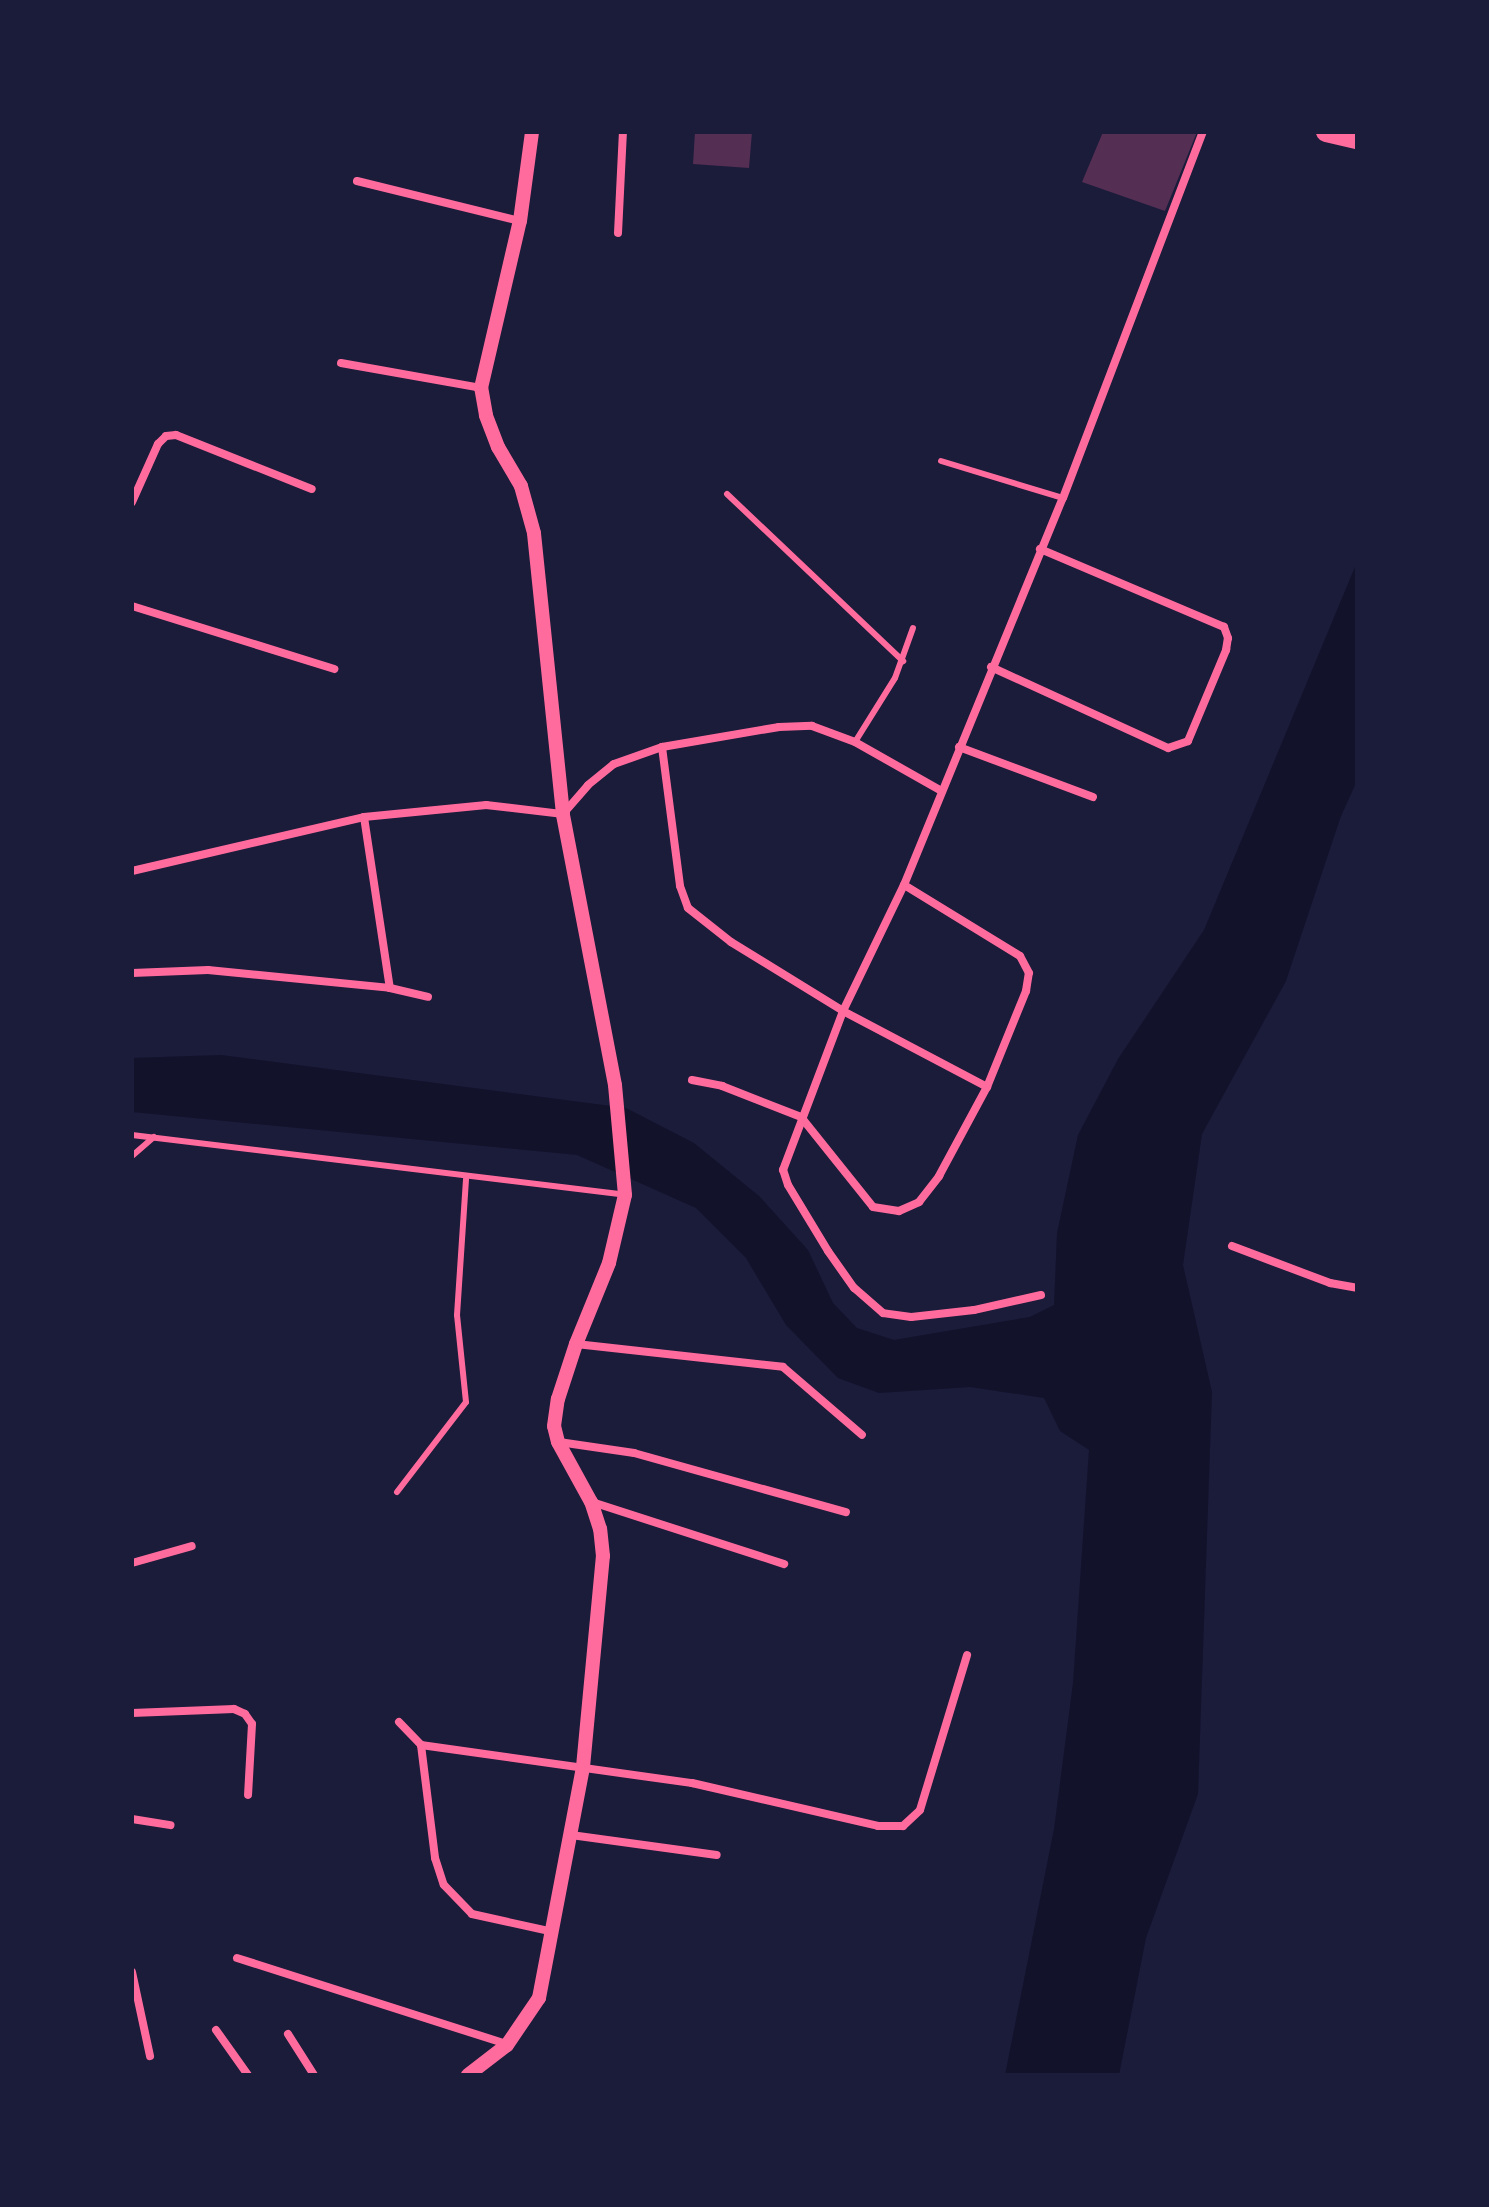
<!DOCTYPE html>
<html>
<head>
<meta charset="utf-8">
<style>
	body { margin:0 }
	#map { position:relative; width:1489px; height:2207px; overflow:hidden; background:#1b1b3a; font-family:"Varela Round",sans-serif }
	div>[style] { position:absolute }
	.water>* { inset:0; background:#12122b }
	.building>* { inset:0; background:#542f53 }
	.service>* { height:6px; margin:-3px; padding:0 3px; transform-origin:3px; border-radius:3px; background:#ff6b9d }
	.minor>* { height:8px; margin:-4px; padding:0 4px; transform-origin:4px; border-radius:4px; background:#ff6b9d }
	.tertiary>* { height:14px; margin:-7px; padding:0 7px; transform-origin:7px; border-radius:7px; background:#ff6b9d }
	.trunk>* { height:20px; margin:-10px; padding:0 10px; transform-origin:10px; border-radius:10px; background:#ff6b9d }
	span { translate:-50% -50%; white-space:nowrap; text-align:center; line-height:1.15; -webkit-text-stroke:6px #1b1b3a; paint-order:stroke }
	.frame { position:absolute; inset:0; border:134px solid #1b1b3a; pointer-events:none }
</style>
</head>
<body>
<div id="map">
	<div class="water">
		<i style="clip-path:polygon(1357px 562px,1357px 781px,1341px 816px,1286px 981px,1202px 1134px,1183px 1265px,1212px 1392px,1198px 1794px,1146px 1938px,1119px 2075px,1005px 2075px,1054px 1829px,1073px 1683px,1089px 1450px,1060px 1431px,1044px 1398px,970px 1387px,879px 1393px,838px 1378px,786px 1325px,746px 1258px,696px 1208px,577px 1155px,132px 1112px,132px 1058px,221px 1055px,626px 1108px,694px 1143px,759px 1196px,808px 1250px,833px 1303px,857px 1328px,894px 1340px,1030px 1317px,1054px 1305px,1057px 1233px,1078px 1135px,1118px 1059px,1204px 930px)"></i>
	</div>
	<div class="building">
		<i style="clip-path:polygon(695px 132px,752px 132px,749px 168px,693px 164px)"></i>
		<i style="clip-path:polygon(1103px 132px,1197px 132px,1165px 211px,1082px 182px)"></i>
	</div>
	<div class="service">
		<i style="left:941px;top:461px;width:127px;rotate:16.9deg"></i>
		<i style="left:727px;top:494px;width:243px;rotate:43.5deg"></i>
		<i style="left:855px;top:742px;width:75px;rotate:-58deg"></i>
		<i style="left:895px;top:678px;width:53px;rotate:-70.2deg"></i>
		<i style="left:132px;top:1135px;width:497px;rotate:6.9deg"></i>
		<i style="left:132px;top:1156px;width:29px;rotate:-41deg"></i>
		<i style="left:397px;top:1492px;width:113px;rotate:-52.5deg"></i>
		<i style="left:466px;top:1402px;width:87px;rotate:-95.9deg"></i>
		<i style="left:457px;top:1315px;width:136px;rotate:-86.2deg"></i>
	</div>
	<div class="minor">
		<i style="left:357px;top:181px;width:168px;rotate:13.8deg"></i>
		<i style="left:618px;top:233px;width:101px;rotate:-87.2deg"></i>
		<i style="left:341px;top:363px;width:142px;rotate:10.1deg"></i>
		<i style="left:132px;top:502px;width:64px;rotate:-65.9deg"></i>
		<i style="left:158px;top:444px;width:11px;rotate:-45deg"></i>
		<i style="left:166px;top:436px;width:10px;rotate:-6deg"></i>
		<i style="left:176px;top:435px;width:146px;rotate:21.7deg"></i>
		<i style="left:132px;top:606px;width:212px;rotate:17.3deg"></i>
		<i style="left:991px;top:667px;width:195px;rotate:24.6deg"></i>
		<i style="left:1168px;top:748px;width:21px;rotate:-19deg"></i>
		<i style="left:1188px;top:741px;width:99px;rotate:-67.3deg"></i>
		<i style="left:1226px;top:650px;width:12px;rotate:-81deg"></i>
		<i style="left:1228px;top:638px;width:12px;rotate:-110deg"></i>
		<i style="left:1224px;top:627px;width:200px;rotate:-157deg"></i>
		<i style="left:662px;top:747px;width:140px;rotate:82.6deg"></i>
		<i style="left:680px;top:886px;width:23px;rotate:70deg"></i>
		<i style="left:688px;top:908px;width:55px;rotate:38.3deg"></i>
		<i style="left:731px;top:942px;width:132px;rotate:31.6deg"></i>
		<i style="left:843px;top:1011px;width:163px;rotate:27.8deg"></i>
		<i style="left:959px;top:747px;width:143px;rotate:20.5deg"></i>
		<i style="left:364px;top:817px;width:173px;rotate:81.4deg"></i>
		<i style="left:132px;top:871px;width:238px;rotate:-13.1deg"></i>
		<i style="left:364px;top:817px;width:123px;rotate:-5.6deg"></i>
		<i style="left:486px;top:805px;width:78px;rotate:6.7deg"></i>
		<i style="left:563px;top:814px;width:38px;rotate:-49deg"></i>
		<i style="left:588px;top:785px;width:33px;rotate:-39deg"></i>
		<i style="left:614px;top:764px;width:51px;rotate:-19.5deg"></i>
		<i style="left:662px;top:747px;width:119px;rotate:-9.7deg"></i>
		<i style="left:779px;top:727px;width:33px;rotate:-2deg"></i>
		<i style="left:812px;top:726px;width:46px;rotate:20.4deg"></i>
		<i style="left:855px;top:742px;width:98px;rotate:29.5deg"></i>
		<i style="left:132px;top:973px;width:76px;rotate:-2.3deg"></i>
		<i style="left:208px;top:970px;width:183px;rotate:5.6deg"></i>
		<i style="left:390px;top:988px;width:39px;rotate:13deg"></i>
		<i style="left:692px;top:1080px;width:31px;rotate:11deg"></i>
		<i style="left:722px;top:1086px;width:85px;rotate:21.4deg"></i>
		<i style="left:801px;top:1117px;width:115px;rotate:51.3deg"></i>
		<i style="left:873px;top:1207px;width:26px;rotate:9deg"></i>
		<i style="left:899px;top:1211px;width:22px;rotate:-24deg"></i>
		<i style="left:919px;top:1202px;width:33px;rotate:-52deg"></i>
		<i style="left:939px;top:1176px;width:101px;rotate:-61.7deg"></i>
		<i style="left:987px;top:1087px;width:104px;rotate:-67.9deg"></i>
		<i style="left:1026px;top:991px;width:18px;rotate:-81deg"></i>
		<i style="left:1029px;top:973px;width:19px;rotate:-118deg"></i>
		<i style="left:1020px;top:956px;width:136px;rotate:-148.5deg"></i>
		<i style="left:1232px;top:1246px;width:105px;rotate:20.7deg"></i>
		<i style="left:1330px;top:1283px;width:27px;rotate:10deg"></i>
		<i style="left:1041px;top:1295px;width:69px;rotate:167.4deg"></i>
		<i style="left:974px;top:1310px;width:63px;rotate:173.7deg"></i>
		<i style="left:911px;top:1317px;width:28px;rotate:-172deg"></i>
		<i style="left:883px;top:1313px;width:38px;rotate:-139deg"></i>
		<i style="left:854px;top:1288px;width:45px;rotate:-125.1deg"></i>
		<i style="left:828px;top:1251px;width:77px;rotate:-121.2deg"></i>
		<i style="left:788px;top:1185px;width:16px;rotate:-108deg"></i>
		<i style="left:783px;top:1170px;width:170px;rotate:-69.3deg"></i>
		<i style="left:843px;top:1011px;width:140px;rotate:-64.2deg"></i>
		<i style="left:904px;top:885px;width:418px;rotate:-67.7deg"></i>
		<i style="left:1063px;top:498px;width:392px;rotate:-69.1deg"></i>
		<i style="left:576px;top:1344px;width:208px;rotate:6.3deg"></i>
		<i style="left:783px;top:1367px;width:104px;rotate:40.7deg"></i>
		<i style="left:559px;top:1442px;width:76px;rotate:8.3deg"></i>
		<i style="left:634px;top:1453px;width:220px;rotate:15.6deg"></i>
		<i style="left:592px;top:1502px;width:202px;rotate:17.9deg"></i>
		<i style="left:132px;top:1563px;width:62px;rotate:-15.8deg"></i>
		<i style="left:132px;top:1713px;width:102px;rotate:-2.2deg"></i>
		<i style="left:234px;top:1709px;width:12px;rotate:24deg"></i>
		<i style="left:245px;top:1714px;width:12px;rotate:55deg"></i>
		<i style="left:252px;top:1724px;width:71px;rotate:93.2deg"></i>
		<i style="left:399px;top:1722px;width:32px;rotate:46deg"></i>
		<i style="left:421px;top:1745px;width:274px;rotate:8deg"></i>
		<i style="left:692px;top:1783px;width:191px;rotate:13deg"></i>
		<i style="left:878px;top:1826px;width:25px"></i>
		<i style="left:903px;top:1826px;width:23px;rotate:-43deg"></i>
		<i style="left:920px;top:1810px;width:162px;rotate:-73.1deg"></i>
		<i style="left:421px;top:1745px;width:114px;rotate:82.9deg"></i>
		<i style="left:435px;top:1858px;width:28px;rotate:72deg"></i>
		<i style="left:444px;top:1885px;width:40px;rotate:46deg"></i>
		<i style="left:472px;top:1914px;width:83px;rotate:12.5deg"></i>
		<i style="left:132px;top:1819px;width:39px;rotate:9deg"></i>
		<i style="left:571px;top:1835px;width:147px;rotate:7.8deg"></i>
		<i style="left:237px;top:1958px;width:283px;rotate:17.7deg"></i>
		<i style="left:132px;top:1972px;width:86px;rotate:77.9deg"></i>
		<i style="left:216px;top:2030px;width:55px;rotate:54.6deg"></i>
		<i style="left:288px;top:2034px;width:49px;rotate:57.6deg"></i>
	</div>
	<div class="tertiary">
		<i style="left:468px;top:2075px;width:49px;rotate:-37.6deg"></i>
		<i style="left:507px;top:2045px;width:57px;rotate:-55.8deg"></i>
		<i style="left:539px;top:1998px;width:235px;rotate:-79.2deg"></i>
		<i style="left:583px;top:1767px;width:212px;rotate:-84.6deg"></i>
		<i style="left:603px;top:1556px;width:27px;rotate:-96deg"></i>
		<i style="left:600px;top:1529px;width:28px;rotate:-108deg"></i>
		<i style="left:591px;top:1502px;width:68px;rotate:-118.8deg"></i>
		<i style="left:558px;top:1442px;width:16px;rotate:-104deg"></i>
		<i style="left:554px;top:1426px;width:27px;rotate:-82deg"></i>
		<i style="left:558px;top:1399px;width:58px;rotate:-71.9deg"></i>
		<i style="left:576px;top:1344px;width:87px;rotate:-67.8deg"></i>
		<i style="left:609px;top:1263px;width:70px;rotate:-76.8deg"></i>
		<i style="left:625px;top:1195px;width:110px;rotate:-95.2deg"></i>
		<i style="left:615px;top:1085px;width:276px;rotate:-100.9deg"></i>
		<i style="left:563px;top:814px;width:282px;rotate:-95.9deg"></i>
		<i style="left:534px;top:533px;width:49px;rotate:-105.5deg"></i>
		<i style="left:521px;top:486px;width:45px;rotate:-120.5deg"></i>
		<i style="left:498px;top:447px;width:34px;rotate:-111deg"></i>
		<i style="left:486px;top:415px;width:27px;rotate:-100deg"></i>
		<i style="left:481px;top:388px;width:171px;rotate:-76.9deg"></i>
		<i style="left:520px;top:221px;width:90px;rotate:-82.3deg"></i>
	</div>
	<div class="trunk">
		<i style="left:1326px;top:132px;width:32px;rotate:13deg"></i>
	</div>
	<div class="frame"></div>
</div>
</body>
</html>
